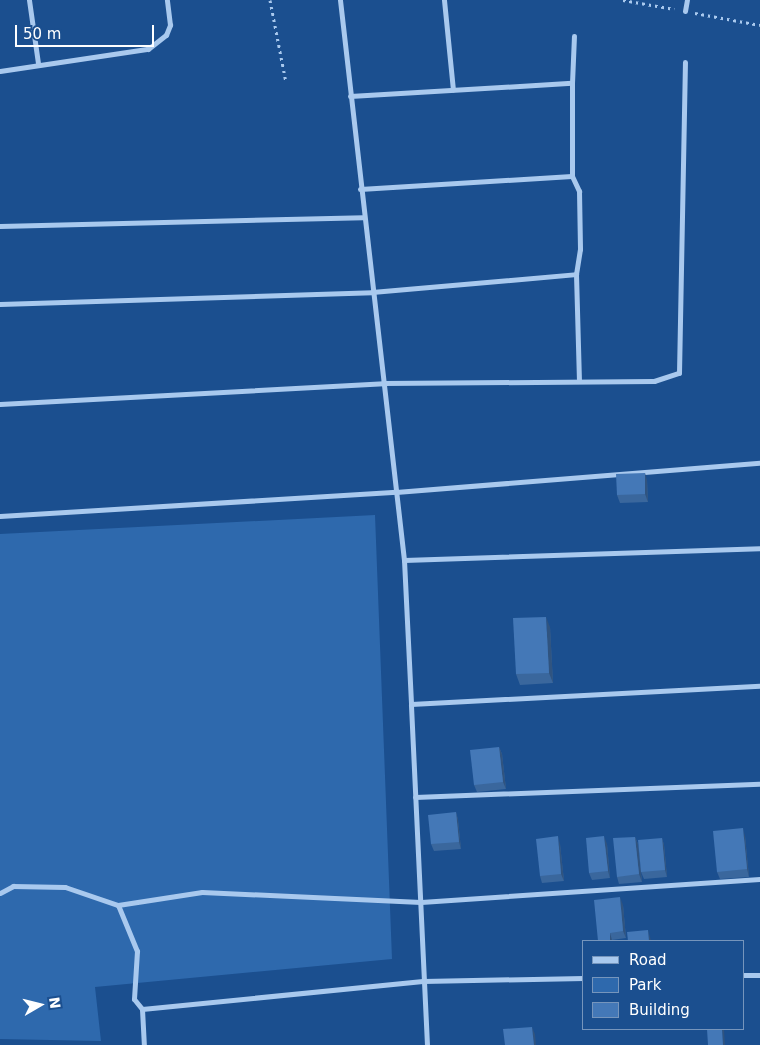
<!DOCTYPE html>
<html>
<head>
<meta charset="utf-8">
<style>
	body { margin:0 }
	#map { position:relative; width:760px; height:1045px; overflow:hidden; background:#1b4f8f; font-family:"DejaVu Sans",sans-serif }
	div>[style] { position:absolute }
	.green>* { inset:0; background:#2e69ad }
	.path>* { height:3px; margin-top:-1.5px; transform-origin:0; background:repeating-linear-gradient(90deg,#a9c9ee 0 2.5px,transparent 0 6.5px) }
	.minor>* { height:5px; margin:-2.5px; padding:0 2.5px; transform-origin:2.5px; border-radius:2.5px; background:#a9c9ee }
	.wall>* { inset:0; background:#3a679d }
	.shaded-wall>* { inset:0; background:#305480 }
	.building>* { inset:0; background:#4478b7 }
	span { translate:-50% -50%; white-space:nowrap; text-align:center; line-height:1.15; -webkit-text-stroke:4.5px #1b4f8f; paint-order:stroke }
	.legend { position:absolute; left:582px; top:940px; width:162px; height:90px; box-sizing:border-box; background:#1b4f8f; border:1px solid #7695bc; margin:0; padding:6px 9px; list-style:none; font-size:15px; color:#fff }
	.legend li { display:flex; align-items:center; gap:10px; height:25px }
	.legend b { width:25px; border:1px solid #7695bc }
	.north { position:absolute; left:15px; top:980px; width:50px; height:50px; -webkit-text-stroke:4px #1b4f8f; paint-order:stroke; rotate:82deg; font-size:14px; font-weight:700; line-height:20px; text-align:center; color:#fff }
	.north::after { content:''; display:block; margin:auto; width:18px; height:22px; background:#fff; clip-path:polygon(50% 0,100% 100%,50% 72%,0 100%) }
	.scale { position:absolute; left:15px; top:25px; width:139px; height:22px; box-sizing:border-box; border:2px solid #fff; border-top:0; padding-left:6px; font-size:15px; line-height:18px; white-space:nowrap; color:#fff; -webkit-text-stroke:4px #1b4f8f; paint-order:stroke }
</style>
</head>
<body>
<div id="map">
	<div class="green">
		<i style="clip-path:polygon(375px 515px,392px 959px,95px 987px,101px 1041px,0 1039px,0 534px)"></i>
	</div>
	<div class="path">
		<i style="left:270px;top:0;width:84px;rotate:79deg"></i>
		<i style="left:623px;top:0;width:52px;rotate:10deg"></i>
		<i style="left:695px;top:13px;width:66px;rotate:10.5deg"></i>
	</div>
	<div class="minor">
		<i style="left:29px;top:0;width:64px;rotate:81.9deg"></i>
		<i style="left:340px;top:0;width:564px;rotate:83.48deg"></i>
		<i style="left:404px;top:560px;width:144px;rotate:87.2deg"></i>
		<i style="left:444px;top:0;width:90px;rotate:84.3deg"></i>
		<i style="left:685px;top:11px;width:11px;rotate:-80deg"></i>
		<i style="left:0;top:71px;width:150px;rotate:-8.5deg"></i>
		<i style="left:148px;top:49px;width:23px;rotate:-38deg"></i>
		<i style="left:166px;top:35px;width:11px;rotate:-68deg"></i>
		<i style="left:170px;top:25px;width:25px;rotate:-97deg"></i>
		<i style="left:572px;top:83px;width:47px;rotate:-87.6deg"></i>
		<i style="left:350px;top:96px;width:222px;rotate:-3.4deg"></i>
		<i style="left:572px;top:83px;width:93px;rotate:90deg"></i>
		<i style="left:572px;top:176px;width:17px;rotate:65deg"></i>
		<i style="left:579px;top:191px;width:58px;rotate:89deg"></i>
		<i style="left:580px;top:249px;width:25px;rotate:99deg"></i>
		<i style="left:576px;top:274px;width:107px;rotate:88.4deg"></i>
		<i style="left:360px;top:189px;width:212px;rotate:-3.5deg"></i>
		<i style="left:0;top:226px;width:363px;rotate:-1.4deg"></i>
		<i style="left:0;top:304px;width:372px;rotate:-1.8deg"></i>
		<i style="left:372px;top:292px;width:205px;rotate:-5deg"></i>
		<i style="left:0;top:404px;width:384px;rotate:-3.1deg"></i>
		<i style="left:383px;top:383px;width:271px;rotate:-0.4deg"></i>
		<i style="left:654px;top:381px;width:26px;rotate:-18deg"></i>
		<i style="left:679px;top:373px;width:311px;rotate:-88.9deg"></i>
		<i style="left:0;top:516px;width:397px;rotate:-3.5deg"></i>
		<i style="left:396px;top:492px;width:365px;rotate:-4.6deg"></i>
		<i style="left:404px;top:560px;width:356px;rotate:-1.9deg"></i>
		<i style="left:415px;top:797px;width:345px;rotate:-2.2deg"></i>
		<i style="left:0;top:893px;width:15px;rotate:-28deg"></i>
		<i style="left:13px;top:886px;width:52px;rotate:1.1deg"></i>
		<i style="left:65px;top:887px;width:56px;rotate:18.8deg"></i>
		<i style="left:118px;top:905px;width:85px;rotate:-8.8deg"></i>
		<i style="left:202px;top:892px;width:219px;rotate:2.6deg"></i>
		<i style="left:421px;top:902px;width:340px;rotate:-3.9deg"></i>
		<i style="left:118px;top:905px;width:50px;rotate:67.6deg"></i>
		<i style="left:137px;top:951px;width:48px;rotate:93.6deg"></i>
		<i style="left:134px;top:999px;width:13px;rotate:51deg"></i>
		<i style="left:142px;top:1009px;width:36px;rotate:87deg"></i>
		<i style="left:744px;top:975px;width:16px"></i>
		<i style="left:142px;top:1009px;width:282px;rotate:-5.7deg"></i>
		<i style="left:423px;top:981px;width:161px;rotate:-1.1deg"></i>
		<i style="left:427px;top:1045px;width:341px;rotate:-92.7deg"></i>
		<i style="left:411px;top:704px;width:349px;rotate:-3deg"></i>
	</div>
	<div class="wall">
		<i style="clip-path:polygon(647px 480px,648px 502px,620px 503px,617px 495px)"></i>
		<i style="clip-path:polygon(550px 627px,553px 683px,520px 685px,516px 674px)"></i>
		<i style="clip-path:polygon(499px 747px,502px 754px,506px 789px,477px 792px,474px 785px)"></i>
		<i style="clip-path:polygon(456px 812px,458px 820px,461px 849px,434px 851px,431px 844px)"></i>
		<i style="clip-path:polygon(745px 836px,749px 877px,720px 879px,717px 872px)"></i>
		<i style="clip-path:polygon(635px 837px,638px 844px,642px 882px,619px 884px,617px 877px)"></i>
		<i style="clip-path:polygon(662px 838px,664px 845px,667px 877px,644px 879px,641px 872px)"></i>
		<i style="clip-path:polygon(560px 844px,564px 881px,542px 883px,540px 876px)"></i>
		<i style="clip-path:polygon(607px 844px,610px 878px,592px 880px,589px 873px)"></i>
		<i style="clip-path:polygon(623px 905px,626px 938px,612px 940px,612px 941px,598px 941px)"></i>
	</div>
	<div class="shaded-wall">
		<i style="clip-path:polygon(645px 473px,647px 480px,648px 502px,645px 494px)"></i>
		<i style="clip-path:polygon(546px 617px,550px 627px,553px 683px,549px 673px)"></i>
		<i style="clip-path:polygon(499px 747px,502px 754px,506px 789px,503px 782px)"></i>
		<i style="clip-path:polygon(456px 812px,458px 820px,461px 849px,459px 842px)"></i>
		<i style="clip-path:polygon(743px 828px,745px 836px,749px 877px,747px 869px)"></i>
		<i style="clip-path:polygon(558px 836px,560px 844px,564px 881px,561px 874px)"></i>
		<i style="clip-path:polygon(604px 836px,607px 844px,610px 878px,608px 871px)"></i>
		<i style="clip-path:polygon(635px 837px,638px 844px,642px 882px,639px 874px)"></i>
		<i style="clip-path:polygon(662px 838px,664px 845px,667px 877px,665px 870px)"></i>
		<i style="clip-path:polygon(620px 897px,623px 905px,626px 938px,623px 931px)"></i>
		<i style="clip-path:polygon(648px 930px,650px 937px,651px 941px,649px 941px)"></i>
		<i style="clip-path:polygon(610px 933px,612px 940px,612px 941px,610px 941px)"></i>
		<i style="clip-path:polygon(532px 1027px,535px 1034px,536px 1045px,534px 1045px)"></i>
		<i style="clip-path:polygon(722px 1029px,724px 1029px,725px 1045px,723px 1045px)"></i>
	</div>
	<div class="building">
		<i style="clip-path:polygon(645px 473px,645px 494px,617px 495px,616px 474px)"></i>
		<i style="clip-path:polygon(546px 617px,549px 673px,516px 674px,513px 618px)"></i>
		<i style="clip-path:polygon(499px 747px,503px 782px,474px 785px,470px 750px)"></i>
		<i style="clip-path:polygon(456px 812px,459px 842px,431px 844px,428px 815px)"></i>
		<i style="clip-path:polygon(743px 828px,747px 869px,717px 872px,713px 831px)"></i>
		<i style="clip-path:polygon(558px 836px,561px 874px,540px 876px,536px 839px)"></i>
		<i style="clip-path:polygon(604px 836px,608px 871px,589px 873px,586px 838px)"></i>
		<i style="clip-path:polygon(635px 837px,639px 874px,617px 877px,613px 838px)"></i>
		<i style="clip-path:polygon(662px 838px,665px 870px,641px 872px,638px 840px)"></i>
		<i style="clip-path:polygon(620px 897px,623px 931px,610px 933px,610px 941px,598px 941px,594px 900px)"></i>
		<i style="clip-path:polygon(648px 930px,649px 941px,628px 941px,627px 932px)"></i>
		<i style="clip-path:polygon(532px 1027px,534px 1045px,505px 1045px,503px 1029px)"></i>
		<i style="clip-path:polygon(707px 1029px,722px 1029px,723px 1045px,708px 1045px)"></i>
	</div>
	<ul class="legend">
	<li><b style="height:6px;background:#a9c9ee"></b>Road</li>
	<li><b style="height:14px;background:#2e69ad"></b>Park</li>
	<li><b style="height:14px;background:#4478b7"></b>Building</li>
	</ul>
	<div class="north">N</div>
	<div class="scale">50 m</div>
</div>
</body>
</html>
